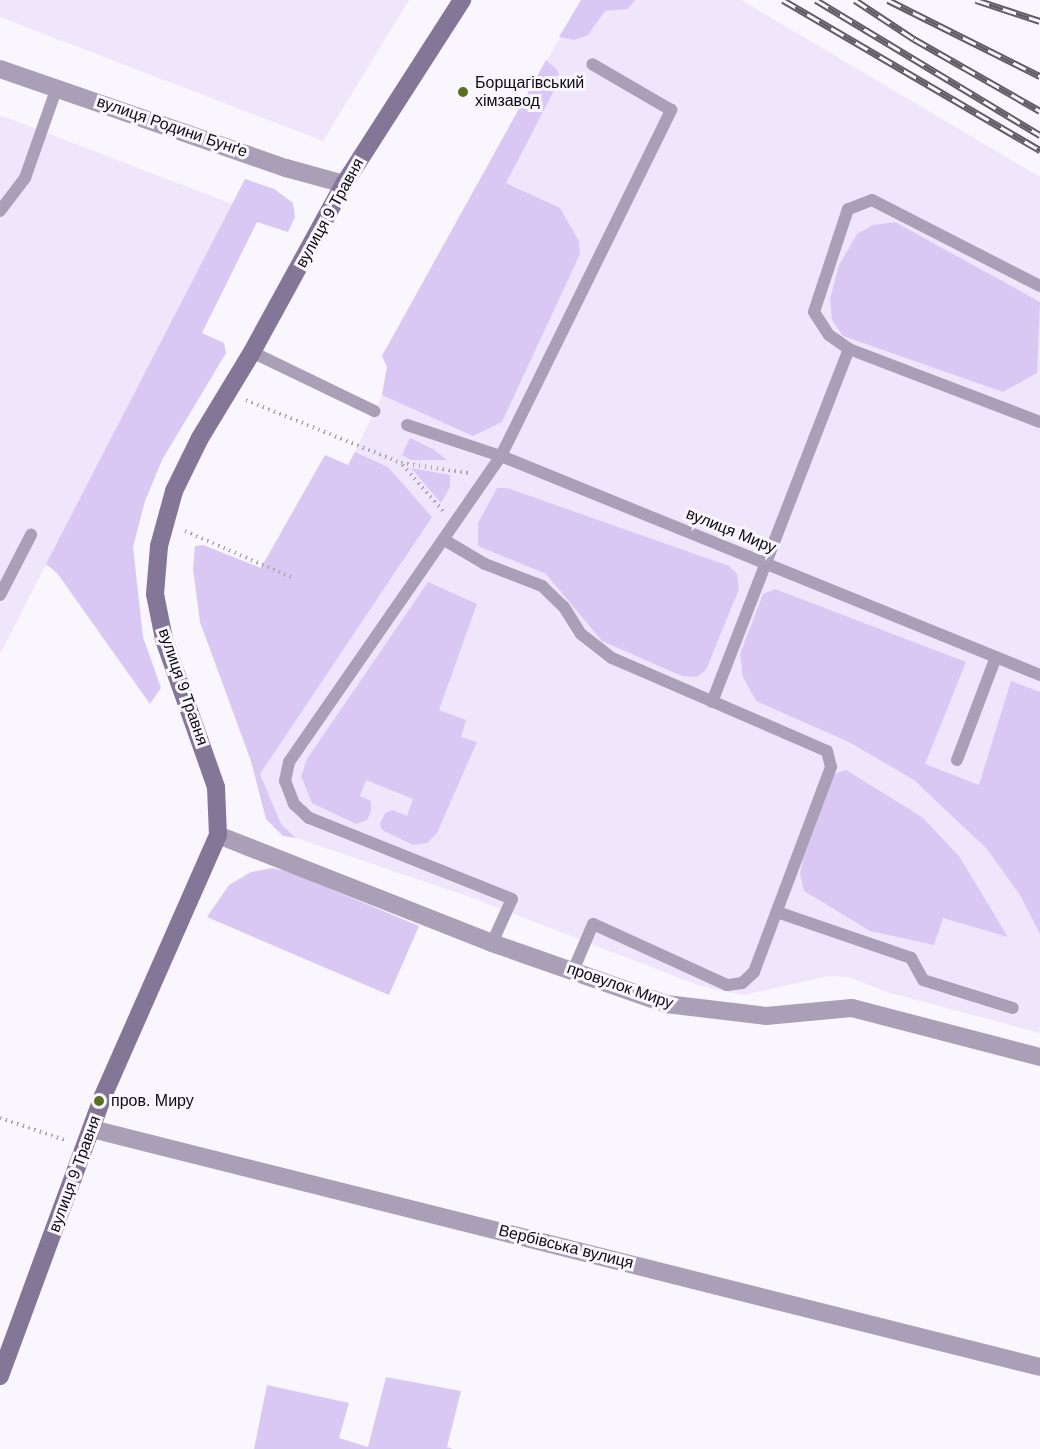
<!DOCTYPE html>
<html>
<head>
<meta charset="utf-8">
<style>
	body { margin:0 }
	#map { position:relative; width:1040px; height:1449px; overflow:hidden; background:#f9f6fe; font-family:Helvetica,sans-serif }
	div>[style] { position:absolute }
	.built>* { inset:0; background:#efe6fc }
	.green>* { inset:0; background:#dac8f4 }
	.path>* { height:4px; margin-top:-2px; transform-origin:0; background:repeating-linear-gradient(90deg,#aba8b0 0 1.5px,transparent 0 6px) }
	.service>* { height:12px; margin:-6px; padding:0 6px; transform-origin:6px; border-radius:6px; background:#a9a0b7 }
	.minor>* { height:18px; margin:-9px; padding:0 9px; transform-origin:9px; border-radius:9px; background:#a9a0b7 }
	.secondary>* { height:18px; margin:-9px; padding:0 9px; transform-origin:9px; border-radius:9px; background:#847697 }
	.rail>* { height:7px; margin-top:-3.5px; transform-origin:0; background:repeating-linear-gradient(90deg,#f9f6fe 0 14px,#605d64 0 28px); box-sizing:border-box; border-block:2px solid #605d64 }
	.dots>* { width:16px; height:16px; translate:-50% -50%; box-sizing:border-box; border:3px solid #f9f6fe; border-radius:50% }
	span { translate:-50% -50%; white-space:nowrap; text-align:center; line-height:1.15; -webkit-text-stroke:6px #f9f6fe; paint-order:stroke }
	.poi-label { font-size:16px; color:#0e0b12 }
	.left { translate:0 -50%; text-align:left }
	.street-label { font-size:16px; color:#0e0b12 }
</style>
</head>
<body>
<div id="map">
	<div class="built">
		<i style="clip-path:polygon(0 0,409px 0,323px 141px,0 17px)"></i>
		<i style="clip-path:polygon(581px 0,741px 0,1040px 177px,1040px 1033px,887px 992px,848px 977px,828px 976px,744px 995px,700px 986px,470px 897px,296px 838px,281px 824px,269px 801px,223px 665px,229px 624px,325px 455px,348px 465px,355px 452px,382px 395px,387px 367px,382px 356px)"></i>
		<i style="clip-path:polygon(0 115px,232px 204px,0 654px)"></i>
	</div>
	<div class="green">
		<i style="clip-path:polygon(581px 0,635px 0,628px 9px,605px 11px,588px 35px,574px 40px,559px 37px)"></i>
		<i style="clip-path:polygon(546px 60px,557px 70px,560px 79px,506px 183px,560px 208px,579px 241px,580px 254px,502px 422px,473px 436px,382px 395px,387px 367px,382px 356px)"></i>
		<i style="clip-path:polygon(245px 179px,274px 189px,293px 203px,295px 217px,288px 232px,257px 222px,202px 333px,224px 343px,226px 353px,162px 460px,145px 501px,133px 547px,143px 637px,161px 688px,150px 704px,57px 573px,46px 564px)"></i>
		<i style="clip-path:polygon(895px 222px,1040px 302px,1037px 373px,1003px 392px,843px 336px,832px 320px,830px 299px,839px 265px,857px 234px,873px 225px)"></i>
		<i style="clip-path:polygon(410px 438px,433px 449px,447px 460px,411px 460px,402px 455px)"></i>
		<i style="clip-path:polygon(355px 452px,388px 467px,432px 517px,260px 774px,281px 824px,296px 838px,283px 836px,266px 819px,251px 761px,200px 622px,193px 569px,195px 546px,203px 545px,261px 568px,325px 455px,348px 465px)"></i>
		<i style="clip-path:polygon(411px 468px,450px 475px,450px 487px,441px 503px)"></i>
		<i style="clip-path:polygon(497px 488px,507px 488px,729px 566px,737px 574px,739px 589px,706px 670px,697px 677px,682px 676px,602px 641px,546px 574px,478px 546px,478px 523px)"></i>
		<i style="clip-path:polygon(428px 582px,477px 604px,439px 710px,466px 720px,461px 737px,477px 742px,437px 833px,427px 843px,413px 845px,382px 830px,380px 824px,385px 813px,392px 810px,407px 816px,413px 799px,366px 780px,360px 796px,371px 801px,371px 811px,367px 820px,356px 824px,312px 803px,301px 776px,307px 759px)"></i>
		<i style="clip-path:polygon(775px 589px,966px 662px,925px 764px,979px 785px,1011px 681px,1040px 692px,1040px 934px,1020px 895px,987px 849px,914px 780px,849px 742px,756px 701px,743px 677px,740px 654px,763px 594px)"></i>
		<i style="clip-path:polygon(846px 770px,922px 817px,959px 856px,1008px 937px,943px 918px,934px 945px,870px 931px,804px 891px,800px 874px,803px 859px,834px 774px)"></i>
		<i style="clip-path:polygon(272px 868px,290px 872px,419px 926px,389px 995px,207px 917px,229px 885px,251px 872px)"></i>
		<i style="clip-path:polygon(386px 1377px,461px 1391px,447px 1447px,453px 1449px,254px 1449px,267px 1385px,349px 1403px,339px 1438px,368px 1447px)"></i>
	</div>
	<div class="path">
		<i style="left:246px;top:400px;width:167px;rotate:22.1deg"></i>
		<i style="left:443px;top:511px;width:64px;rotate:-131.2deg"></i>
		<i style="left:401px;top:463px;width:70px;rotate:8.2deg"></i>
		<i style="left:185px;top:531px;width:118px;rotate:23.5deg"></i>
		<i style="left:0;top:1118px;width:69px;rotate:18.7deg"></i>
	</div>
	<div class="service">
		<i style="left:0;top:211px;width:41px;rotate:-52.9deg"></i>
		<i style="left:25px;top:178px;width:96px;rotate:-70.6deg"></i>
		<i style="left:1040px;top:286px;width:189px;rotate:-152.9deg"></i>
		<i style="left:872px;top:200px;width:26px;rotate:159deg"></i>
		<i style="left:848px;top:209px;width:108px;rotate:108.3deg"></i>
		<i style="left:814px;top:312px;width:27px;rotate:57deg"></i>
		<i style="left:829px;top:335px;width:24px;rotate:35deg"></i>
		<i style="left:849px;top:349px;width:204px;rotate:20.9deg"></i>
		<i style="left:252px;top:352px;width:136px;rotate:25.8deg"></i>
		<i style="left:407px;top:425px;width:99px;rotate:18.3deg"></i>
		<i style="left:501px;top:456px;width:582px;rotate:22.11deg"></i>
		<i style="left:446px;top:541px;width:45px;rotate:30.5deg"></i>
		<i style="left:485px;top:564px;width:61px;rotate:21.1deg"></i>
		<i style="left:542px;top:586px;width:30px;rotate:44deg"></i>
		<i style="left:564px;top:607px;width:32px;rotate:58deg"></i>
		<i style="left:581px;top:634px;width:39px;rotate:38deg"></i>
		<i style="left:612px;top:658px;width:234px;rotate:23.4deg"></i>
		<i style="left:827px;top:751px;width:16px;rotate:76deg"></i>
		<i style="left:831px;top:767px;width:219px;rotate:110.6deg"></i>
		<i style="left:754px;top:972px;width:16px;rotate:137deg"></i>
		<i style="left:742px;top:983px;width:15px;rotate:172deg"></i>
		<i style="left:727px;top:985px;width:147px;rotate:-155.5deg"></i>
		<i style="left:593px;top:924px;width:51px;rotate:113.1deg"></i>
		<i style="left:0;top:595px;width:68px;rotate:-62.7deg"></i>
		<i style="left:712px;top:702px;width:379px;rotate:-68.8deg"></i>
		<i style="left:957px;top:760px;width:110px;rotate:-69.3deg"></i>
		<i style="left:777px;top:912px;width:142px;rotate:18.9deg"></i>
		<i style="left:911px;top:958px;width:25px;rotate:61deg"></i>
		<i style="left:923px;top:980px;width:94px;rotate:17.3deg"></i>
		<i style="left:492px;top:943px;width:48px;rotate:-65.6deg"></i>
		<i style="left:512px;top:899px;width:219px;rotate:-158.2deg"></i>
		<i style="left:309px;top:818px;width:21px;rotate:-137deg"></i>
		<i style="left:294px;top:804px;width:25px;rotate:-111deg"></i>
		<i style="left:285px;top:781px;width:19px;rotate:-78deg"></i>
		<i style="left:289px;top:762px;width:372px;rotate:-55.3deg"></i>
		<i style="left:501px;top:456px;width:386px;rotate:-63.8deg"></i>
		<i style="left:671px;top:110px;width:91px;rotate:-149.8deg"></i>
	</div>
	<div class="minor">
		<i style="left:0;top:69px;width:303px;rotate:19.1deg"></i>
		<i style="left:286px;top:168px;width:60px;rotate:15.4deg"></i>
		<i style="left:218px;top:835px;width:295px;rotate:21.5deg"></i>
		<i style="left:492px;top:943px;width:184px;rotate:19.3deg"></i>
		<i style="left:666px;top:1004px;width:101px;rotate:6.8deg"></i>
		<i style="left:766px;top:1016px;width:86px;rotate:-5.3deg"></i>
		<i style="left:852px;top:1008px;width:194px;rotate:14.6deg"></i>
		<i style="left:92px;top:1129px;width:977px;rotate:14.09deg"></i>
	</div>
	<div class="secondary">
		<i style="left:0;top:1376px;width:298px;rotate:-69.8deg"></i>
		<i style="left:103px;top:1096px;width:285px;rotate:-66.2deg"></i>
		<i style="left:218px;top:835px;width:48px;rotate:-92.4deg"></i>
		<i style="left:216px;top:787px;width:157px;rotate:-109.4deg"></i>
		<i style="left:164px;top:639px;width:46px;rotate:-101.3deg"></i>
		<i style="left:155px;top:594px;width:48px;rotate:-85.2deg"></i>
		<i style="left:159px;top:546px;width:57px;rotate:-74.7deg"></i>
		<i style="left:174px;top:491px;width:59px;rotate:-63.9deg"></i>
		<i style="left:200px;top:438px;width:100px;rotate:-58.8deg"></i>
		<i style="left:252px;top:352px;width:192px;rotate:-61.3deg"></i>
		<i style="left:344px;top:184px;width:219px;rotate:-57.3deg"></i>
	</div>
	<div class="rail">
		<i style="left:783px;top:0;width:298px;rotate:30.3deg"></i>
		<i style="left:816px;top:0;width:262px;rotate:31.1deg"></i>
		<i style="left:855px;top:0;width:71px;rotate:33.5deg"></i>
		<i style="left:914px;top:39px;width:145px;rotate:29.7deg"></i>
		<i style="left:888px;top:0;width:170px;rotate:26.6deg"></i>
		<i style="left:976px;top:0;width:67px;rotate:18.2deg"></i>
	</div>
	<div class="dots">
		<i style="left:463px;top:92px;background:#597020"></i>
		<i style="left:99px;top:1101px;background:#597020"></i>
	</div>
	<div class="poi-label">
		<span class="left" style="left:475px;top:92px">Борщагівський<br>хімзавод</span>
		<span class="left" style="left:111px;top:1101px">пров. Миру</span>
	</div>
	<div class="street-label">
		<span style="left:172px;top:127px;rotate:19deg">вулиця Родини Бунґе</span>
		<span style="left:330px;top:213px;rotate:-61deg">вулиця 9 Травня</span>
		<span style="left:731px;top:531px;rotate:22deg">вулиця Миру</span>
		<span style="left:183px;top:687px;rotate:71deg">вулиця 9 Травня</span>
		<span style="left:620px;top:986px;rotate:19deg">провулок Миру</span>
		<span style="left:75px;top:1174px;rotate:-70deg">вулиця 9 Травня</span>
		<span style="left:566px;top:1247px;rotate:14deg">Вербівська вулиця</span>
	</div>
</div>
</body>
</html>
